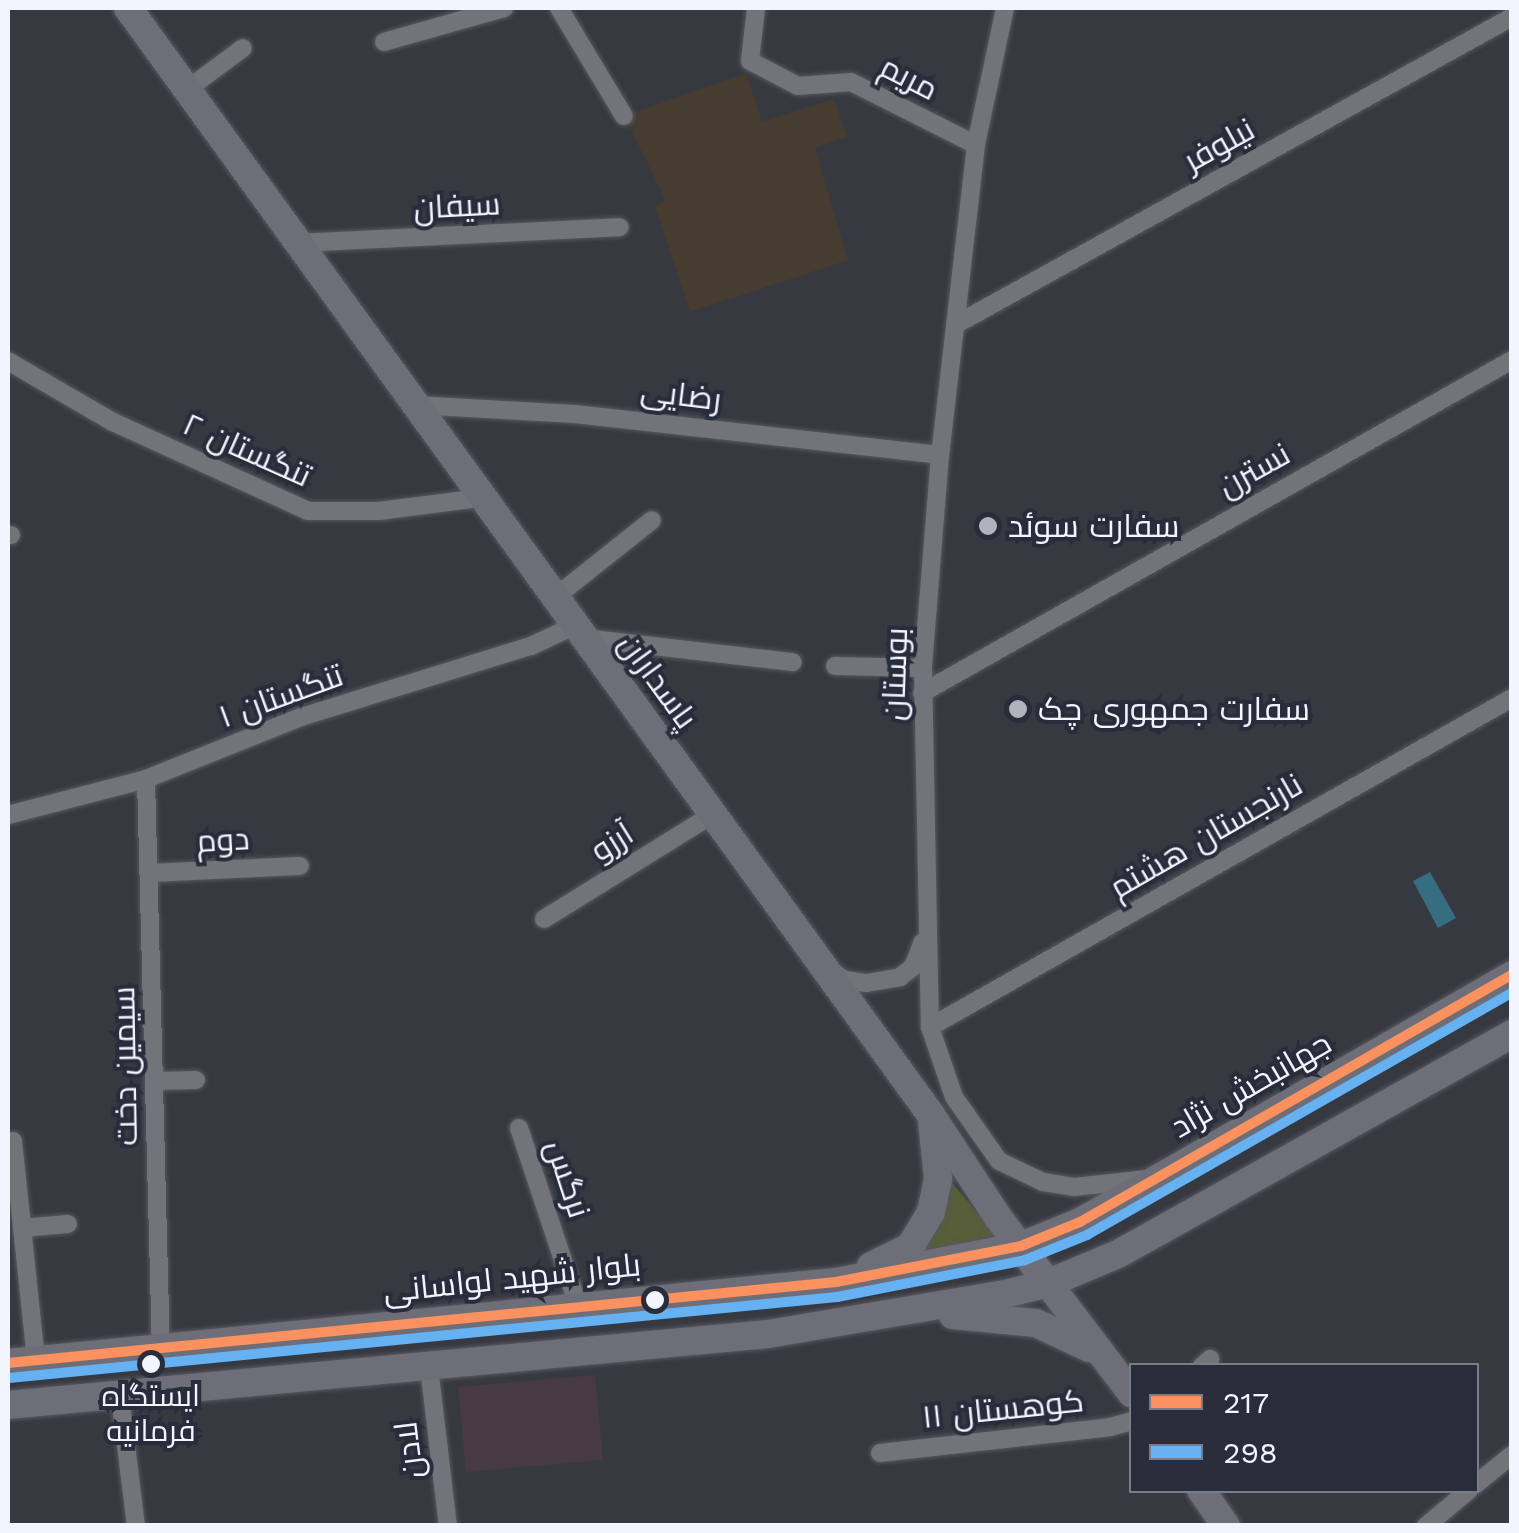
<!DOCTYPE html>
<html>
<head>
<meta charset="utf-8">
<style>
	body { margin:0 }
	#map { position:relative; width:1519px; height:1533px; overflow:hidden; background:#373941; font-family:"Work Sans",Cairo,sans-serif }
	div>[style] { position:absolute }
	.industrial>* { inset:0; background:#463c30 }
	.medical>* { inset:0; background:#473945 }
	.green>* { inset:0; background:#575e38 }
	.water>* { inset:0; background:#366d80 }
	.roads { filter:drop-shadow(0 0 2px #56585f) drop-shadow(0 0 2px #56585f) }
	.street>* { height:18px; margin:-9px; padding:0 9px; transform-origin:9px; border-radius:9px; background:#72747a }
	.primary>* { height:28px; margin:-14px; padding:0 14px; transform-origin:14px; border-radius:14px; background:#6e6e78 }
	.bus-1>* { height:10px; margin:-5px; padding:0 5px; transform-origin:5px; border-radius:5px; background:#fa915f }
	.bus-2>* { height:10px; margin:-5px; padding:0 5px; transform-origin:5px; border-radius:5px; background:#66b1f2 }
	.dots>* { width:28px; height:28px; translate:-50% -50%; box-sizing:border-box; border:5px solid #292c3b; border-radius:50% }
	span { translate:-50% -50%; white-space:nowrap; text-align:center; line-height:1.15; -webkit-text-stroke:8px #292c3b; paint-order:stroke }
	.bus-label { font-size:30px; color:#f2f4fe }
	.street-label { font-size:32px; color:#f2f4fe }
	.poi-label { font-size:32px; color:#f2f4fe }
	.left { translate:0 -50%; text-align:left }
	.frame { position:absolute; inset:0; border:10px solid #f2f4fe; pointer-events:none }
	.legend { position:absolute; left:1129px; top:1363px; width:350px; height:130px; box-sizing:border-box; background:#292c3b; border:2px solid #797c89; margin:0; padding:12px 18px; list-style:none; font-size:30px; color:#f2f4fe }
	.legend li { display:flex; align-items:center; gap:20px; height:50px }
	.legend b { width:50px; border:2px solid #797c89 }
</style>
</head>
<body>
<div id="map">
	<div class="industrial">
		<i style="clip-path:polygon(746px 73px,762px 122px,834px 99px,847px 137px,815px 148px,848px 260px,690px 312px,655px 206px,666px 201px,624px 116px)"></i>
	</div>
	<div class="medical">
		<i style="clip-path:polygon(595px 1375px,603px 1460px,466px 1472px,458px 1387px)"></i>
	</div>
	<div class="green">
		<i style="clip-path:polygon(950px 1180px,998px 1238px,909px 1257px,932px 1237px,946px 1209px)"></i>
	</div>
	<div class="water">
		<i style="clip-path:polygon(1430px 872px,1456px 918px,1438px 928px,1413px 881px)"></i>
	</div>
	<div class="roads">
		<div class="street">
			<i style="left:559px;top:8px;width:126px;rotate:59deg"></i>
			<i style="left:756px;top:8px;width:53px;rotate:96.5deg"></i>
			<i style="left:750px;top:61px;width:54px;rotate:27.5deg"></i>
			<i style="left:798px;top:86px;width:53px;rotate:-4.3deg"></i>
			<i style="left:851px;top:82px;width:140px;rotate:26.7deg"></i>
			<i style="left:1005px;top:8px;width:140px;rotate:102deg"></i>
			<i style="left:976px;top:145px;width:312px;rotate:96.6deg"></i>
			<i style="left:940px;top:455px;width:214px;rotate:94.6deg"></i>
			<i style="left:923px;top:668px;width:359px;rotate:88.9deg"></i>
			<i style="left:930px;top:1027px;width:74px;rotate:71.1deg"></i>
			<i style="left:954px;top:1097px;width:78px;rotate:54.9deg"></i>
			<i style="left:999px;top:1161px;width:49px;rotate:25.5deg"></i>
			<i style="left:1043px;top:1182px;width:31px;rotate:9deg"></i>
			<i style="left:1074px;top:1187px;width:72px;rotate:-6.3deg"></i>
			<i style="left:384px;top:42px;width:125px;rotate:-15.8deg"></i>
			<i style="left:185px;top:91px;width:72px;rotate:-36.6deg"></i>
			<i style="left:296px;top:243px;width:324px;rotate:-2.8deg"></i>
			<i style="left:955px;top:325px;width:636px;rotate:-28.94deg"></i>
			<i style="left:8px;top:361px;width:121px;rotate:30.2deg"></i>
			<i style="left:113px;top:422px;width:214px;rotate:24.5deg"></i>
			<i style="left:308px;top:511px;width:71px"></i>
			<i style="left:379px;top:511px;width:103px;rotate:-7.3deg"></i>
			<i style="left:414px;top:405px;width:161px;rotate:3.2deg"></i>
			<i style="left:575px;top:414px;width:367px;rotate:6.4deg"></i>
			<i style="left:8px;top:535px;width:3px"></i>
			<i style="left:554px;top:598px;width:125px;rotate:-38.5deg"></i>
			<i style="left:584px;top:638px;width:210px;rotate:6.6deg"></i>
			<i style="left:835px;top:666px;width:88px;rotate:1.3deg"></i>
			<i style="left:922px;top:693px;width:677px;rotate:-29.44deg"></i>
			<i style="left:146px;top:779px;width:571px;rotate:88.5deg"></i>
			<i style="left:8px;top:815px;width:143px;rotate:-14.6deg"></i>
			<i style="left:146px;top:779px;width:167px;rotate:-21.8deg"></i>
			<i style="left:301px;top:717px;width:241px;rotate:-17.2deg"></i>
			<i style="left:531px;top:646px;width:47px;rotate:-24.9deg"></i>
			<i style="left:149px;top:873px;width:151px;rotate:-2.7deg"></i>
			<i style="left:544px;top:919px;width:198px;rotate:-31.8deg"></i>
			<i style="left:832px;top:972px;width:15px;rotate:32deg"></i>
			<i style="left:845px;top:980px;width:22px;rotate:8deg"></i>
			<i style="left:867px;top:983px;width:34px;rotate:-10deg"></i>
			<i style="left:900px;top:977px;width:16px;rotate:-38deg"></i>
			<i style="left:913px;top:967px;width:26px;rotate:-69deg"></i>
			<i style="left:930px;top:1027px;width:669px;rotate:-29.48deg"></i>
			<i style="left:156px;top:1081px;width:40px;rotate:-1.4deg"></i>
			<i style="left:519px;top:1128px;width:187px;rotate:71.6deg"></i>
			<i style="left:13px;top:1141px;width:220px;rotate:84deg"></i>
			<i style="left:22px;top:1228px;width:46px;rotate:-5deg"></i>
			<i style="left:1202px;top:1366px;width:11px;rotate:-41deg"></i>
			<i style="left:429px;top:1367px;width:160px;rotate:83.2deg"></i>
			<i style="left:120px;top:1396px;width:131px;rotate:83deg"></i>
			<i style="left:880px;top:1453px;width:231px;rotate:-6.4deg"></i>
			<i style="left:1110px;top:1427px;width:23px;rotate:-15deg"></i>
			<i style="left:1476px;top:1484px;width:46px;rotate:-38.9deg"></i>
			<i style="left:1426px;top:1526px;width:56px;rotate:-39.9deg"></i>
		</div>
		<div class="primary">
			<i style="left:128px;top:8px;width:1368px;rotate:54.04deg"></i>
			<i style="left:931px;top:1115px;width:121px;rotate:56.8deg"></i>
			<i style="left:997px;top:1216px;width:223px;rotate:52.8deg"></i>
			<i style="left:871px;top:1266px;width:43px;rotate:-26deg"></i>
			<i style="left:910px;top:1247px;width:41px;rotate:-59deg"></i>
			<i style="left:931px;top:1212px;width:34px;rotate:-78deg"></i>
			<i style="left:938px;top:1179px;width:58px;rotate:-95.9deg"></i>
			<i style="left:953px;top:1315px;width:83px;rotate:5.5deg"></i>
			<i style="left:1036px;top:1323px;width:59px;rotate:25.3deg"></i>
			<i style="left:8px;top:1363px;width:832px;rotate:-5.59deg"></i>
			<i style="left:836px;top:1282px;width:188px;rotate:-11deg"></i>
			<i style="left:1021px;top:1246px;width:64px;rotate:-22.1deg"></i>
			<i style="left:1080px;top:1222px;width:93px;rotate:-29.1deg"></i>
			<i style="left:1161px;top:1177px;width:405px;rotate:-29.9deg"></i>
			<i style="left:8px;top:1405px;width:763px;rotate:-5.34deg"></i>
			<i style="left:768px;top:1334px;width:240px;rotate:-9.6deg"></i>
			<i style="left:1005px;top:1294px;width:45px;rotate:-14deg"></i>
			<i style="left:1049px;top:1283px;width:77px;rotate:-22.9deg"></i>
			<i style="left:1120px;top:1253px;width:449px;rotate:-29.2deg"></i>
			<i style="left:1201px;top:1490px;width:44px;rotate:55.2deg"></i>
		</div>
	</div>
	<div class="bus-1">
		<i style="left:8px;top:1363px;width:832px;rotate:-5.59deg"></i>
		<i style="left:836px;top:1282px;width:188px;rotate:-11deg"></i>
		<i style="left:1021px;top:1246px;width:64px;rotate:-22.1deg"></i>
		<i style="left:1080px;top:1222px;width:498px;rotate:-29.8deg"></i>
	</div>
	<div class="bus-2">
		<i style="left:9px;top:1378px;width:832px;rotate:-5.59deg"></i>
		<i style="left:837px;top:1297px;width:192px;rotate:-11.1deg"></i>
		<i style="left:1025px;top:1260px;width:67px;rotate:-22deg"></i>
		<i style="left:1087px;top:1235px;width:489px;rotate:-29.7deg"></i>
	</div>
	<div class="dots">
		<i style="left:988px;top:526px;background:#b1b3bc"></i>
		<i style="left:1018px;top:709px;background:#b1b3bc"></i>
		<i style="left:655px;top:1300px;background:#f2f4fe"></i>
		<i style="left:151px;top:1364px;background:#f2f4fe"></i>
	</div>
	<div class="bus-label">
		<span style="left:151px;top:1413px">ایستگاه<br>فرمانیه</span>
	</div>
	<div class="street-label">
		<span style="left:909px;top:78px;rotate:27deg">مریم</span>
		<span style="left:1219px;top:145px;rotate:-29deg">نیلوفر</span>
		<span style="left:457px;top:206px;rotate:-3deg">سیفان</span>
		<span style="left:681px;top:395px;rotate:7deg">رضایی</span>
		<span style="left:247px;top:450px;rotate:24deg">تنگستان ۲</span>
		<span style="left:1254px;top:470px;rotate:-29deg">نسترن</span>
		<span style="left:895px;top:674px;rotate:-88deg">بوستان</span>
		<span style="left:658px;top:681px;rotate:54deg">پاسداران</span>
		<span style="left:281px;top:696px;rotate:-20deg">تنگستان ۱</span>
		<span style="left:1206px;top:836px;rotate:-30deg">نارنجستان هشتم</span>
		<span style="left:223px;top:840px;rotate:-3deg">دوم</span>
		<span style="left:612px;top:842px;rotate:-32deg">آرزو</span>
		<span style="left:125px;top:1066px;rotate:-91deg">سیمین دخت</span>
		<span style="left:1251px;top:1085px;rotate:-30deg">جهانبخش نژاد</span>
		<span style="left:568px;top:1179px;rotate:72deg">نرگس</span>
		<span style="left:512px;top:1278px;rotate:-6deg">بلوار شهید لواسانی</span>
		<span style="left:1003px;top:1409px;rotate:-6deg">کوهستان ١١</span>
		<span style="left:409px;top:1450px;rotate:-97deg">لادن</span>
	</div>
	<div class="poi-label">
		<span class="left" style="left:1008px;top:526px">سفارت سوئد</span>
		<span class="left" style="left:1038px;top:709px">سفارت جمهوری چک</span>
	</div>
	<div class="frame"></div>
	<ul class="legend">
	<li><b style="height:12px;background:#fa915f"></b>217</li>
	<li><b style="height:12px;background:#66b1f2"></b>298</li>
	</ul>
</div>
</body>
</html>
